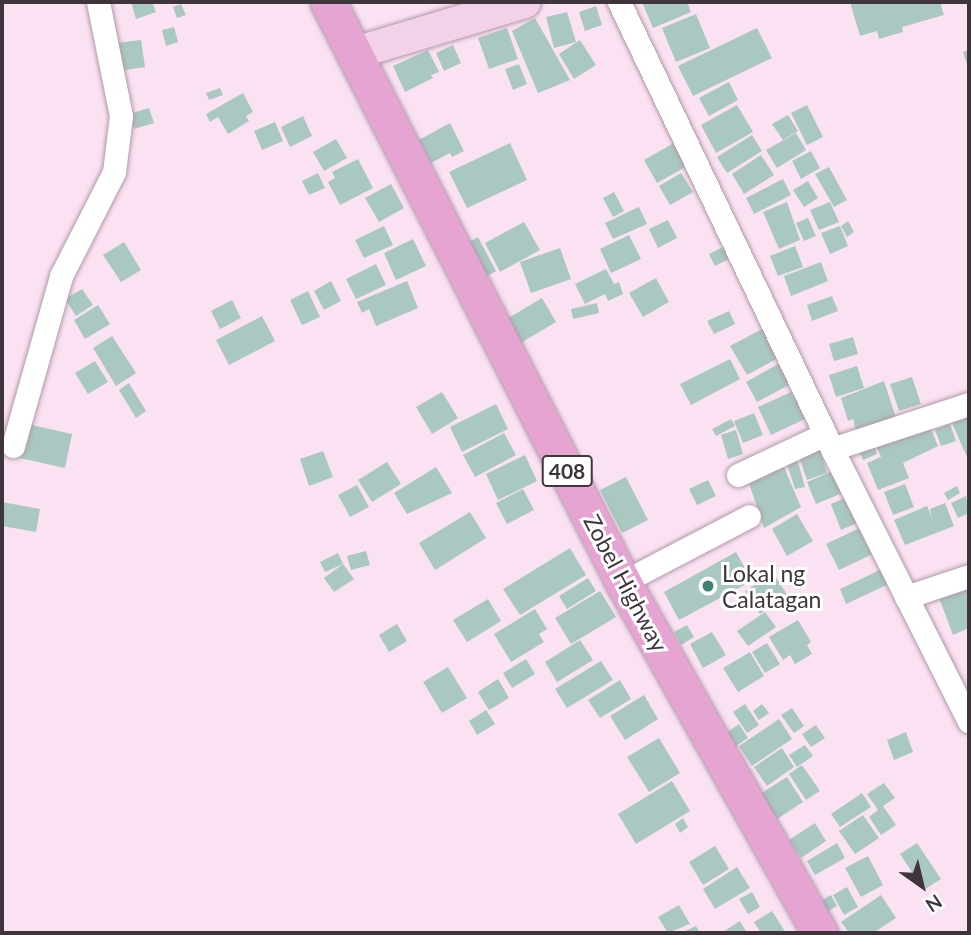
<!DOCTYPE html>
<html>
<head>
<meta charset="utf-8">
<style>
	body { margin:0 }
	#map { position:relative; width:971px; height:935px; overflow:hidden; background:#fbe2f2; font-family:Lato,sans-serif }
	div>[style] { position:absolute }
	.building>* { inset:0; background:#a9c8c1 }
	.roads { filter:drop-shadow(0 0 2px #b099a8) drop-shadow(0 0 2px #b099a8) }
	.street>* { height:23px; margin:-11.5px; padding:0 11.5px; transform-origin:11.5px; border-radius:11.5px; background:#fff }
	.secondary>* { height:32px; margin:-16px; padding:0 16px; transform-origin:16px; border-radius:16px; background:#f3d1e9 }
	.primary>* { height:35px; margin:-17.5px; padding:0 17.5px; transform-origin:17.5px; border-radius:17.5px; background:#e6a4d3 }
	.dots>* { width:19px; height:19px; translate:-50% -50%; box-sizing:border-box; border:4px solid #fff; border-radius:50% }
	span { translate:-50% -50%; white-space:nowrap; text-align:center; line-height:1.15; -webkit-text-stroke:6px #fff; paint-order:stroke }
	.shield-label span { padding:2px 5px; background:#fff; border:2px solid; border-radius:5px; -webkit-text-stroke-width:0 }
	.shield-label { font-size:21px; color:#3f353c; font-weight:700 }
	.poi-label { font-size:23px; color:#3f353c }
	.left { translate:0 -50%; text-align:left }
	.street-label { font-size:23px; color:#3f353c }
	.frame { position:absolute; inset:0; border:4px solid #3f353c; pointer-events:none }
	.north { position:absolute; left:887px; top:851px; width:70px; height:70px; -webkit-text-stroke:5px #fff; paint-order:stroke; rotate:146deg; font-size:19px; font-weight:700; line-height:28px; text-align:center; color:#3f353c }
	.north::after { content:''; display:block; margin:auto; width:24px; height:32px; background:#3f353c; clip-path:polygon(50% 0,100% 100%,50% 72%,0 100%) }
</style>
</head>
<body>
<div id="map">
	<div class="building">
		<i style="clip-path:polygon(131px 2px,152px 2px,156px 12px,136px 19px)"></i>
		<i style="clip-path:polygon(642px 2px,687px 2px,691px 12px,653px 28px)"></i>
		<i style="clip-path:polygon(850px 2px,940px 2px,944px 15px,902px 27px,903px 32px,879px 39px,877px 31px,860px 36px)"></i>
		<i style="clip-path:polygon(181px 4px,186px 15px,177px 18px,173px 7px)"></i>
		<i style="clip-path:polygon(596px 6px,602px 25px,585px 31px,579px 12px)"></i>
		<i style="clip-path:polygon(567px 12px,576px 42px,554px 48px,546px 17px)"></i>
		<i style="clip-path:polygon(696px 14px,710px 48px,676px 62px,662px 28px)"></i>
		<i style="clip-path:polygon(535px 18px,570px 80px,538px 93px,512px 31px)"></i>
		<i style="clip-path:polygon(174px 27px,178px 42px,166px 46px,162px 30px)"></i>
		<i style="clip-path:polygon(507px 28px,518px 59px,489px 69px,478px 38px)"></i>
		<i style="clip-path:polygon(757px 28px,772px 58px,693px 96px,678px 66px)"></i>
		<i style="clip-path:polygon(141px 40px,145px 67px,120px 71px,116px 43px)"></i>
		<i style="clip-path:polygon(580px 40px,596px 65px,574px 79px,559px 54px)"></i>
		<i style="clip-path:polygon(453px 45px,461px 63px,444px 71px,436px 53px)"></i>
		<i style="clip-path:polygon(428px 50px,439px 72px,431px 75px,433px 78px,405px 92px,393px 66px)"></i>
		<i style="clip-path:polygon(969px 50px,969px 71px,963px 52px)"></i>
		<i style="clip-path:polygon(519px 64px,527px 84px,513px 90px,505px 69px)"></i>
		<i style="clip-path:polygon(729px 82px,738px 100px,709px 116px,699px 98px)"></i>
		<i style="clip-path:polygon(220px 88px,223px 95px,209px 100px,206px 93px)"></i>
		<i style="clip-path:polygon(243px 93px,253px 112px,246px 116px,249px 121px,228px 134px,218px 117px,210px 122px,206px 114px)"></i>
		<i style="clip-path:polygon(737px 105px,753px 132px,716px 153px,701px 125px)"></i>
		<i style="clip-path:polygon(807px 105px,823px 137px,807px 145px,791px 113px)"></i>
		<i style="clip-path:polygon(149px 108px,154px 123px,134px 129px,129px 114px)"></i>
		<i style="clip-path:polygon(788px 115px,798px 131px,783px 140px,772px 124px)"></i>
		<i style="clip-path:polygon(303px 116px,312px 136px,290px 147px,281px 127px)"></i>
		<i style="clip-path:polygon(275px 122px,283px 141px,262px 150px,254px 131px)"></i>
		<i style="clip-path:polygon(450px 123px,464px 151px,452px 157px,450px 153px,431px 163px,419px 140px)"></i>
		<i style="clip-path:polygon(796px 133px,806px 150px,777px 168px,766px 150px)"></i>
		<i style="clip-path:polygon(752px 135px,762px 151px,727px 173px,717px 157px)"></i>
		<i style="clip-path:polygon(336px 139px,347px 158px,324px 171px,313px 152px)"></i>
		<i style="clip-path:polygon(679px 140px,689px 165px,657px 183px,644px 160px)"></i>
		<i style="clip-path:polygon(510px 143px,527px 180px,467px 208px,449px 172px)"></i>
		<i style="clip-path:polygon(811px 151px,820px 168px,801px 179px,792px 161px)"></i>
		<i style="clip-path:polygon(761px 155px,774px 175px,744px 194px,732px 174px)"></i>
		<i style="clip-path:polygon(358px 159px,373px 188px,340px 205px,328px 182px,335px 178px,332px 172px)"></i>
		<i style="clip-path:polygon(829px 167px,847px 200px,834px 207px,815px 174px)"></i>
		<i style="clip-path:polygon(318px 173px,325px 188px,309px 195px,302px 181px)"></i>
		<i style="clip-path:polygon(681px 173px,693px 192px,670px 205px,659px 186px)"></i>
		<i style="clip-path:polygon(783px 179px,791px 195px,754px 214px,746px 198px)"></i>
		<i style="clip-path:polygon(808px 181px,818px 198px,804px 207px,793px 190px)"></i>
		<i style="clip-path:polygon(391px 184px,404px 208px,379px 222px,365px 198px)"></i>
		<i style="clip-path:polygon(614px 192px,624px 211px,613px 217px,603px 198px)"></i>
		<i style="clip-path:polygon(787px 202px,800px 240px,779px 249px,763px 212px)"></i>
		<i style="clip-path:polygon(830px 202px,839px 222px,819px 230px,810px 210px)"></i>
		<i style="clip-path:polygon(639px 207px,647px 224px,613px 239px,605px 223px)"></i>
		<i style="clip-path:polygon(808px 218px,816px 236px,804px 241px,796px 223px)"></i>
		<i style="clip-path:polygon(668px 220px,677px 238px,658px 248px,649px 229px)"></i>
		<i style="clip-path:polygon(848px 221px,854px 232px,847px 237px,841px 226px)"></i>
		<i style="clip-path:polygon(524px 222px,540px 250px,500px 272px,485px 243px)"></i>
		<i style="clip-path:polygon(384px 226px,393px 245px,364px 258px,355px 240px)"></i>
		<i style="clip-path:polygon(840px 226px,848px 246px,830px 254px,821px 233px)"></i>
		<i style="clip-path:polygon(629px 235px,641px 259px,611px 273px,600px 249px)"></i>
		<i style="clip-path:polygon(478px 237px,496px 271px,473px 284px,455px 250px)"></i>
		<i style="clip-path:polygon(413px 239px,426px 266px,396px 280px,384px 253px)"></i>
		<i style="clip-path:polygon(124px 242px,141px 270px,121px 282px,103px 255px)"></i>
		<i style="clip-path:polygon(725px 246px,731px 258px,715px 266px,709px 254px)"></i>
		<i style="clip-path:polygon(795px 246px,803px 267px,778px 276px,770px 256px)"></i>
		<i style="clip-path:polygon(560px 248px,571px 279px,531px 293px,520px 262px)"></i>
		<i style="clip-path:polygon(821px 262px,828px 281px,791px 296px,784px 276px)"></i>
		<i style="clip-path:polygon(376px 264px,386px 285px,356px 299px,346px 279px)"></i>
		<i style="clip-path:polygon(606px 269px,614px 284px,619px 282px,623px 294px,608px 301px,605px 294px,585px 304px,575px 284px)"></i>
		<i style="clip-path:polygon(656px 278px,669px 302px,643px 317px,629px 293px)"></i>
		<i style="clip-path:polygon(331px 281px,341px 301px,324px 310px,314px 291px)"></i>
		<i style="clip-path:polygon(407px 281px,418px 308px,376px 326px,369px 309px,362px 313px,357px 302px)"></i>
		<i style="clip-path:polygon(82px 289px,93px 305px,76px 316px,65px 299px)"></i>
		<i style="clip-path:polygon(308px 291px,320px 317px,302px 325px,290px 300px)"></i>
		<i style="clip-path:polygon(832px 296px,838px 311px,812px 321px,807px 305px)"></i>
		<i style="clip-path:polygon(542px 298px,556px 322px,519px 344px,505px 320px)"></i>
		<i style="clip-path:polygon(232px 300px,241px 318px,220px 329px,211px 311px)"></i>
		<i style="clip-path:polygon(597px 303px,599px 313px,573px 319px,571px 309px)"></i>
		<i style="clip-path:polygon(98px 305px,110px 324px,85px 339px,74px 320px)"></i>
		<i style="clip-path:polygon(729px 311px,735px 324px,714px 334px,707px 321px)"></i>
		<i style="clip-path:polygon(262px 316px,275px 341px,229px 365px,216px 340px)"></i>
		<i style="clip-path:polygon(766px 327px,782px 356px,747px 375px,730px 346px)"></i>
		<i style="clip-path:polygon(112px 336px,136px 373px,116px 386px,93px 348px)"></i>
		<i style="clip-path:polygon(853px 337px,858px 354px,834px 361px,829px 344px)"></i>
		<i style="clip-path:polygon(730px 359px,740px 379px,691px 405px,680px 384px)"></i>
		<i style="clip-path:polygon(95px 361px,108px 382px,88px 394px,75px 373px)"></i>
		<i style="clip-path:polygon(780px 363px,791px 384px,757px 402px,746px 382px)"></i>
		<i style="clip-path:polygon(857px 366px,864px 388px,836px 397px,829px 375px)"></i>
		<i style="clip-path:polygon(912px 377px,921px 404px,899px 411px,890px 384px)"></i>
		<i style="clip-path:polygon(884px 381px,896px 418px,856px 431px,853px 419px,848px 421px,841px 398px)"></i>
		<i style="clip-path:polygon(129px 383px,146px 411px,136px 418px,119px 390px)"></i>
		<i style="clip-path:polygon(442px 392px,458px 418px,432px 434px,416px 407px)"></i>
		<i style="clip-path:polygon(791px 392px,795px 399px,802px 396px,809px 409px,802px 413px,805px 419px,771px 435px,758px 407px)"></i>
		<i style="clip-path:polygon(496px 404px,508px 429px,462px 452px,450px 427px)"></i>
		<i style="clip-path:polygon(969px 407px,969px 456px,967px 457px,948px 414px)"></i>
		<i style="clip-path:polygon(754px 413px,763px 435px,743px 443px,734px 421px)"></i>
		<i style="clip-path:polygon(731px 419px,735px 426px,716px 436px,712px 429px)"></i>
		<i style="clip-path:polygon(23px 423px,72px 434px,65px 468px,15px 457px)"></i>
		<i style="clip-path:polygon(929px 424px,938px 446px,903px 463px,909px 478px,878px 490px,867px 463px,881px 457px,874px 441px)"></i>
		<i style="clip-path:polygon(950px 424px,956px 441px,941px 446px,935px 430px)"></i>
		<i style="clip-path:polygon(736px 430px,743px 454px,728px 459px,721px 435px)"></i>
		<i style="clip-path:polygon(504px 433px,516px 455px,475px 477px,463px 455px)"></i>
		<i style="clip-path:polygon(872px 442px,877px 454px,863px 460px,858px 448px)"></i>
		<i style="clip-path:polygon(819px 447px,827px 473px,807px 480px,798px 454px)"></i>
		<i style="clip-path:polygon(323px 451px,333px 477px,309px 486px,300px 459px)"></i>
		<i style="clip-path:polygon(525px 455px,537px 481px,498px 500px,486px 474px)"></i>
		<i style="clip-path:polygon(796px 455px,805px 487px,795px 489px,785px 458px)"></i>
		<i style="clip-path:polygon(387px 462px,401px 484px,372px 502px,358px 480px)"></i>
		<i style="clip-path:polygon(783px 465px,801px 507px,764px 528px,748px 480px)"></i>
		<i style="clip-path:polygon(436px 467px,452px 493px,407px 514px,394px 493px)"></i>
		<i style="clip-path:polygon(835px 470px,845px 492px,816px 504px,807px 482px)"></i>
		<i style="clip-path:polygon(626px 477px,648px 520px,622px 533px,600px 490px)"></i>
		<i style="clip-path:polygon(708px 480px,716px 496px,697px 505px,689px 489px)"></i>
		<i style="clip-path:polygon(905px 484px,914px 507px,893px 515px,884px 492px)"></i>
		<i style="clip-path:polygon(357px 485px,369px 507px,350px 517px,338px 495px)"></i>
		<i style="clip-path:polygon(957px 486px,960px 493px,948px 500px,944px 493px)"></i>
		<i style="clip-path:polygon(523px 489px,534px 510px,507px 524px,496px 503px)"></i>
		<i style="clip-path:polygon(852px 495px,862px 521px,841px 530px,831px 504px)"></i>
		<i style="clip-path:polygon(966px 496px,969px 513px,958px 518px,951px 503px)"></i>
		<i style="clip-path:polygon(2px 502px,40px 509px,36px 532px,2px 526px)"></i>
		<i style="clip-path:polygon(945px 503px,954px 526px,905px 545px,894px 520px,927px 506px,932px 518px,930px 509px)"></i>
		<i style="clip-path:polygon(470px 512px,486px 538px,435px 570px,419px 543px)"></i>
		<i style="clip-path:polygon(797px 514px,813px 541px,787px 556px,772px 529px)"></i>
		<i style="clip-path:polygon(866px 525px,879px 551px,839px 570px,826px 544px)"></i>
		<i style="clip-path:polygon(570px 548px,586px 575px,520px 615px,503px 589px)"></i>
		<i style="clip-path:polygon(366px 551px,370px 565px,351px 570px,347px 556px)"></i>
		<i style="clip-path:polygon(736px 552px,752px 581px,679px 620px,664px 592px)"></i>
		<i style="clip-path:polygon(338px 553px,343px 564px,325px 572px,320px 562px)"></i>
		<i style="clip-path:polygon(343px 564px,354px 579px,334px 592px,324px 578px)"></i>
		<i style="clip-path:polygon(884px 568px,891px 583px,846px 604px,840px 589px)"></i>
		<i style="clip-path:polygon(773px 573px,788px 596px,760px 614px,745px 591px)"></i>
		<i style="clip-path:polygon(969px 577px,969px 628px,953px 635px,936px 590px)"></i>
		<i style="clip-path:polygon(588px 578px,596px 591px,567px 609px,559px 596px)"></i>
		<i style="clip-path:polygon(600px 591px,616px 617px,571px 644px,555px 618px)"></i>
		<i style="clip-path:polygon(488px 599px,501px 621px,467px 642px,453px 620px)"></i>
		<i style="clip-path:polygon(535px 609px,547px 629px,539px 634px,544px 642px,511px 662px,494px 634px)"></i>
		<i style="clip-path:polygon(765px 612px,776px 627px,748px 646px,737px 631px)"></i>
		<i style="clip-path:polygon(798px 620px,811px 642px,807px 645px,812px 654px,795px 664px,790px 655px,783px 660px,769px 637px)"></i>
		<i style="clip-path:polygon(397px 624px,407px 641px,389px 652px,379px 635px)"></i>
		<i style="clip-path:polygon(687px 625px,694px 637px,681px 645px,674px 632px)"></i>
		<i style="clip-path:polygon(712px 632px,726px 655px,703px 668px,690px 644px)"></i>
		<i style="clip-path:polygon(580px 640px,593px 660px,557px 682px,545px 662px)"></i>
		<i style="clip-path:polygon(767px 643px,780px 664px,765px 673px,752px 652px)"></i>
		<i style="clip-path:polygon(750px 652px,764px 676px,738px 692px,723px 668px)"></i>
		<i style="clip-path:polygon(526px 659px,535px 674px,512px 688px,503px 673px)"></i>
		<i style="clip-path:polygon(601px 661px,613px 680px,567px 708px,555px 689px)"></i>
		<i style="clip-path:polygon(448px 667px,467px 698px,442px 713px,423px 682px)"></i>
		<i style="clip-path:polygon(498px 679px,509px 698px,489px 710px,478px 692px)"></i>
		<i style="clip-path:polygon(620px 680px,631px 699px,600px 718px,588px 700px)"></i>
		<i style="clip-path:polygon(644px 695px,658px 719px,625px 740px,610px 716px)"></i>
		<i style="clip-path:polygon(745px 704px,759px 725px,747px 733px,733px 712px)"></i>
		<i style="clip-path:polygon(762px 704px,769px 713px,759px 720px,753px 711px)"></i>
		<i style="clip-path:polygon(792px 708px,804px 726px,794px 733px,781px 715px)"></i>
		<i style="clip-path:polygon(486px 710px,495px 724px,477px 735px,469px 721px)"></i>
		<i style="clip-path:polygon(779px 719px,792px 739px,752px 766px,739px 746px)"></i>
		<i style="clip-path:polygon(739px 724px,748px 738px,736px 746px,727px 732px)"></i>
		<i style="clip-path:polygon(816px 725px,825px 738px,811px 747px,802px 734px)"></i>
		<i style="clip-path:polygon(906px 732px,913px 752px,894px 760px,887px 740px)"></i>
		<i style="clip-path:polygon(659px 738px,680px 773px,649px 792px,627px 757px)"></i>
		<i style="clip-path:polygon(805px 745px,813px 756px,797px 767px,789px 755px)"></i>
		<i style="clip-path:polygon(782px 748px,794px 767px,767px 786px,754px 767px)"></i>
		<i style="clip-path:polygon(802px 765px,820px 791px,806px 800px,789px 774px)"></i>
		<i style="clip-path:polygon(787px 777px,803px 802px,777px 819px,760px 794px)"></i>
		<i style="clip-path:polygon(672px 781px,690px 811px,636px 844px,618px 814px)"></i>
		<i style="clip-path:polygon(884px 783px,895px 798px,883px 806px,896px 825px,881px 835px,869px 817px,878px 810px,867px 794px)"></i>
		<i style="clip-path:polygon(862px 793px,871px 807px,840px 827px,831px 814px)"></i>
		<i style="clip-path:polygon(863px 815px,879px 838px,855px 854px,839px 831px)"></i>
		<i style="clip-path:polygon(683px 818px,688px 827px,680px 833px,675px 824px)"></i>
		<i style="clip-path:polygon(815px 823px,826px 841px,801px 858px,789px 840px)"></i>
		<i style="clip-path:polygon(837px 843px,845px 858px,815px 875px,807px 861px)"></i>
		<i style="clip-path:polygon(917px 843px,941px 879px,924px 890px,900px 854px)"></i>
		<i style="clip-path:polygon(715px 846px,729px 869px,703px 885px,689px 862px)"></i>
		<i style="clip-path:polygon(868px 856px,883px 885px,861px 897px,845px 868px)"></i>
		<i style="clip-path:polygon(737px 867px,750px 888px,715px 909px,703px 889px)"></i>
		<i style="clip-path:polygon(847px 887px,858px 907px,844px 915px,833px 895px)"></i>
		<i style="clip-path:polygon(752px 892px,760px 907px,748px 914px,739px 899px)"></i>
		<i style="clip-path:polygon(831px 895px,837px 906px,825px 913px,819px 902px)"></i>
		<i style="clip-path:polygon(881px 895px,896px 918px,873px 933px,849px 933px,841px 922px)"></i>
		<i style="clip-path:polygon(679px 905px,690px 924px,668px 933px,658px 917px)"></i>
		<i style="clip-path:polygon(772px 911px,786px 933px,761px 933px,754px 922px)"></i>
		<i style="clip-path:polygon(740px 921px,747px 933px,721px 933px)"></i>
		<i style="clip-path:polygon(696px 926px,700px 933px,681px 933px)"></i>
	</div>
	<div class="roads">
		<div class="street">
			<i style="left:619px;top:2px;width:495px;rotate:64.5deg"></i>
			<i style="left:832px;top:449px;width:305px;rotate:63.3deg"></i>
			<i style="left:13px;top:446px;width:177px;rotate:-74.2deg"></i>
			<i style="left:61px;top:276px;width:117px;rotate:-63deg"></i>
			<i style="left:114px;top:172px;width:56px;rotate:-82.9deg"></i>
			<i style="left:121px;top:116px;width:116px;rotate:-101.4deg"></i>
			<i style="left:832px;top:449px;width:144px;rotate:-18.2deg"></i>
			<i style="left:738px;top:475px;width:96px;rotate:-25.2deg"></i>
			<i style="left:623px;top:582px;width:142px;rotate:-27.6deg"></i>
			<i style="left:906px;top:597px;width:66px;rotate:-18.4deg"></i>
		</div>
		<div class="secondary">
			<i style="left:355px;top:53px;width:177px;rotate:-16.7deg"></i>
		</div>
		<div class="primary">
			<i style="left:328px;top:2px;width:651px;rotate:63.04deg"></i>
			<i style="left:623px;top:582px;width:403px;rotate:60.7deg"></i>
		</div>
	</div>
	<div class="dots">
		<i style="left:708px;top:586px;background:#3d8276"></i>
	</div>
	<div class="shield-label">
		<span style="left:567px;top:471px">408</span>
	</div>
	<div class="poi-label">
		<span class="left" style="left:722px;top:586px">Lokal ng<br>Calatagan</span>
	</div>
	<div class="street-label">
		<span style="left:626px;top:583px;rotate:62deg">Zobel Highway</span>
	</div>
	<div class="frame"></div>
	<div class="north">N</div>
</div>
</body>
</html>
